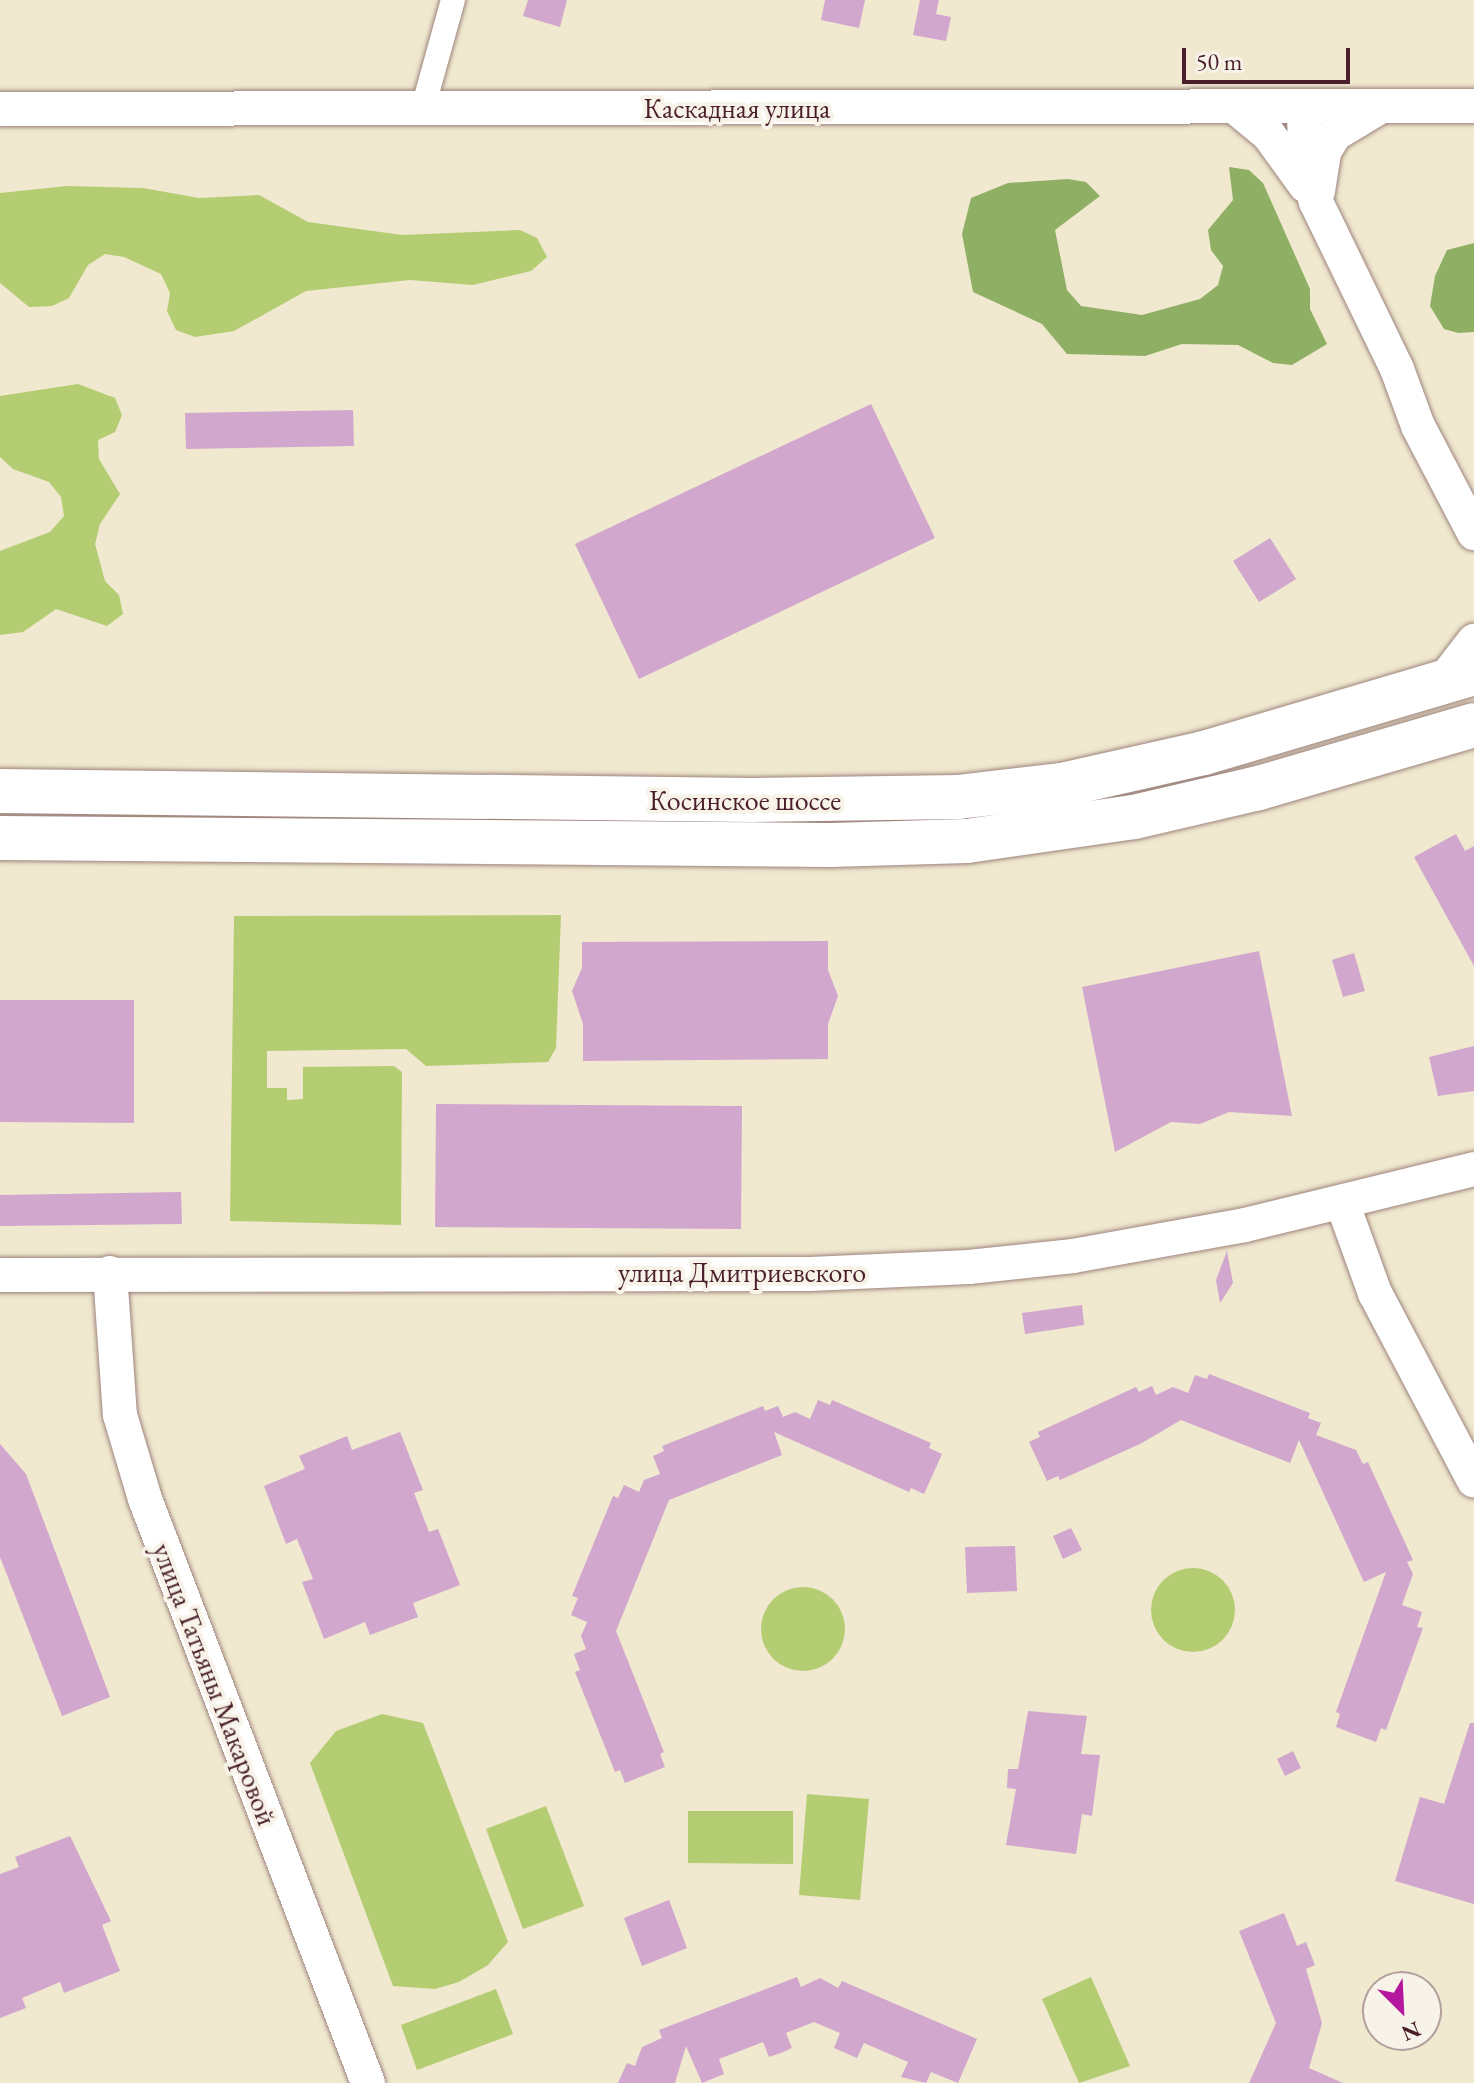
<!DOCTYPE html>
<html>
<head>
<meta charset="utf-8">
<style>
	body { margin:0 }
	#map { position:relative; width:1474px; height:2083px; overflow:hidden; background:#f0e8cf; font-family:"EB Garamond",serif }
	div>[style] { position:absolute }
	.green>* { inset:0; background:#b4cd72 }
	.round { border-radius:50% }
	.forest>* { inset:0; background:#8fb064 }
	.building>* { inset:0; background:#d1a7cd }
	.roads { filter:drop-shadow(0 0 2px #9d847d) drop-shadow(0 0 2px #9d847d) }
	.street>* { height:24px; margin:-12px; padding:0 12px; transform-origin:12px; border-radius:12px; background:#fff }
	.secondary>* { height:34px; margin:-17px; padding:0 17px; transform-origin:17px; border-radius:17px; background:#fff }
	.highway>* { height:44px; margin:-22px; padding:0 22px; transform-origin:22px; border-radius:22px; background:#fff }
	span { translate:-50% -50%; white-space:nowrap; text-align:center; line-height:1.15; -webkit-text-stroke:8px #f7f3e8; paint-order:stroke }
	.street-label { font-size:28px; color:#4a1f2b }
	.north { position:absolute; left:1362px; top:1971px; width:80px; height:80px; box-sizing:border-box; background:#f7f3e8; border:2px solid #b29e9c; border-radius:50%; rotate:156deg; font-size:22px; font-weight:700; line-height:32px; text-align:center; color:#4a1f2b }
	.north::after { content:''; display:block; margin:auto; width:28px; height:36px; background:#b5179e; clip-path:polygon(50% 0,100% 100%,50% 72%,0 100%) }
	.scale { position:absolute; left:1182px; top:48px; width:168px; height:36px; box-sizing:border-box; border:4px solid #4a1f2b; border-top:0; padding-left:10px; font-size:24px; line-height:28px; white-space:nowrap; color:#4a1f2b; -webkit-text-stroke:6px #f7f3e8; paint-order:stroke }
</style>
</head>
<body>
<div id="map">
	<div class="green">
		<i style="clip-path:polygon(67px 186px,143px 188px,199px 198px,259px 195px,308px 222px,402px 235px,520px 230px,537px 238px,547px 257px,531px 271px,473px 285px,410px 280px,306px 291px,234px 331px,195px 337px,176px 330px,167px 311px,170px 293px,161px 274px,124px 257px,105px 254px,88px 265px,69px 298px,52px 306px,29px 307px,0 283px,0 193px)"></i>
		<i style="clip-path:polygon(78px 384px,115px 398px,122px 415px,115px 432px,98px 440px,99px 459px,120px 494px,100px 524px,95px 544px,105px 581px,119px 595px,123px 614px,107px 626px,56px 609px,23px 632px,0 635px,0 551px,50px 532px,64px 516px,61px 497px,49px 482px,13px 469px,0 457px,0 396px)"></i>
		<i style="clip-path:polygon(561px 915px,556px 1048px,548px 1062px,426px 1066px,406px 1049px,267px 1051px,267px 1088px,287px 1088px,287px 1100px,303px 1099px,303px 1067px,394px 1066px,402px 1072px,401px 1225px,230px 1221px,234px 916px)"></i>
		<i class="round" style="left:1151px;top:1568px;width:84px;height:84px"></i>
		<i class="round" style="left:761px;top:1587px;width:84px;height:84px"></i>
		<i style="clip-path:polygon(382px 1714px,423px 1723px,508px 1942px,488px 1965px,459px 1982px,435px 1989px,393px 1986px,310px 1763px,336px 1731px)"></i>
		<i style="clip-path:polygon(807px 1794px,869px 1799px,860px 1900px,799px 1895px)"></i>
		<i style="clip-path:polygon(546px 1806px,584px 1906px,523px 1929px,486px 1829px)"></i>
		<i style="clip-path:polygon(688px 1811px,793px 1811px,793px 1864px,688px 1863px)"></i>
		<i style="clip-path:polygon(1091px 1977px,1130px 2066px,1079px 2083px,1042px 1999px)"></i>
		<i style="clip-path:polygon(496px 1989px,513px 2034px,417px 2070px,401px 2025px)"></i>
	</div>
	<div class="forest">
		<i style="clip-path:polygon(1229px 167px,1249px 170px,1263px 183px,1310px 289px,1310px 309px,1327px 344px,1292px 365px,1273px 363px,1238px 345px,1182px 344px,1145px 356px,1067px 354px,1042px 324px,973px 292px,962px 234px,971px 198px,1008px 183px,1068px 179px,1086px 182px,1100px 196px,1055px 230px,1067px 290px,1081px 306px,1142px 315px,1200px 299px,1218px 285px,1223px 266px,1211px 250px,1208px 230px,1233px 200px)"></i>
		<i style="clip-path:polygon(1474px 243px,1474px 332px,1458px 333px,1444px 329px,1430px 306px,1435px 276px,1447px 250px)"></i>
	</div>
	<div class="building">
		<i style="clip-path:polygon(528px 0,567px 0,560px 27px,523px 16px)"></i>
		<i style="clip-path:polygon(825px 0,865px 0,859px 28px,821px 20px)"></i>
		<i style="clip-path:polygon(920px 0,939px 0,936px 14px,951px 17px,946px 41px,913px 35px)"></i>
		<i style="clip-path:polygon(871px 404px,935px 538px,639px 679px,575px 544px)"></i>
		<i style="clip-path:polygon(353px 410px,354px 446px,186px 449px,185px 413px)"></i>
		<i style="clip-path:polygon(1270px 538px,1296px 579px,1259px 602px,1233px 561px)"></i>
		<i style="clip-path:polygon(1456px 834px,1465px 851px,1474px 846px,1474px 966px,1414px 857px)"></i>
		<i style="clip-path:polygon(828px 941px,828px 970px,838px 996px,828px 1024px,828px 1059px,583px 1061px,583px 1024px,572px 991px,582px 968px,582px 942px)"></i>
		<i style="clip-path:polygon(1259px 951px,1292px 1116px,1229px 1112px,1200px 1124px,1171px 1122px,1115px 1152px,1082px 987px)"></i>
		<i style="clip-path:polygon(1354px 953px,1365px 991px,1343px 997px,1332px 960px)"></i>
		<i style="clip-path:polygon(0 1000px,134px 1000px,134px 1123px,0 1122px)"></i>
		<i style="clip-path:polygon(1474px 1046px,1474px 1091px,1438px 1096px,1429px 1057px)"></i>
		<i style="clip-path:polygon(436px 1104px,742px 1106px,741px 1229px,435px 1227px)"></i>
		<i style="clip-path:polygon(181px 1192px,182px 1224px,0 1226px,0 1195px)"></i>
		<i style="clip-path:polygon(1227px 1251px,1233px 1283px,1220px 1303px,1216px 1280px)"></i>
		<i style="clip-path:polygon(1082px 1305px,1084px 1325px,1025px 1334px,1022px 1313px)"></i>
		<i style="clip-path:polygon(1209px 1374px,1310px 1413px,1308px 1418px,1321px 1423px,1316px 1435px,1356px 1450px,1363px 1464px,1368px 1462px,1413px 1560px,1407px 1562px,1413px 1574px,1402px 1605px,1422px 1612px,1417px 1627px,1423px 1628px,1386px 1730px,1381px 1728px,1376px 1742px,1336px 1727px,1340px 1714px,1336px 1712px,1386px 1572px,1364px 1582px,1299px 1440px,1290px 1463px,1181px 1420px,1140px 1444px,1060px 1480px,1058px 1476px,1047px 1481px,1029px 1442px,1040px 1437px,1038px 1432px,1136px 1387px,1139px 1392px,1152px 1386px,1156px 1395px,1173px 1387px,1188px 1393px,1195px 1375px,1207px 1379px)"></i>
		<i style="clip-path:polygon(818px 1400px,830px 1405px,832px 1400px,931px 1443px,929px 1448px,942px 1454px,924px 1494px,911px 1488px,909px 1492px,774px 1432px,782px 1455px,669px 1500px,616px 1631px,664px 1752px,660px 1754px,665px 1767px,625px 1783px,620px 1770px,615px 1772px,575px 1672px,580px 1670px,574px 1654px,586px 1649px,581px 1636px,587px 1622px,571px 1615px,578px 1598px,572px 1596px,613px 1496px,618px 1498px,624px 1485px,639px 1492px,644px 1480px,660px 1474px,653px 1456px,664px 1451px,662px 1446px,763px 1406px,765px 1411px,778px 1406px,783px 1417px,795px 1412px,810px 1419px)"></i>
		<i style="clip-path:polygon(400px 1432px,423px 1490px,414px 1493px,429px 1532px,438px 1529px,460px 1585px,413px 1603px,418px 1617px,370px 1635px,365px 1622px,324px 1639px,302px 1582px,313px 1579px,297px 1539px,286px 1544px,264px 1486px,305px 1469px,299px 1456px,347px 1436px,352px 1450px)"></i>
		<i style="clip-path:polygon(0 1444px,26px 1474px,110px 1697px,62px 1716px,0 1557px)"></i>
		<i style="clip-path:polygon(1071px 1528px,1082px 1550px,1063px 1559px,1053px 1536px)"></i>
		<i style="clip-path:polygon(1015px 1546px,1017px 1591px,967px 1593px,965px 1547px)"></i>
		<i style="clip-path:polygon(1028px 1711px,1087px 1716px,1081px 1754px,1100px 1755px,1092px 1816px,1082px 1814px,1076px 1854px,1006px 1845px,1016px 1789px,1007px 1788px,1008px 1769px,1018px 1769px)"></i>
		<i style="clip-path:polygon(1470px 1723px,1474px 1723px,1474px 1904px,1395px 1881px,1420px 1797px,1444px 1804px)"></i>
		<i style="clip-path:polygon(1293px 1751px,1301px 1768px,1285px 1776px,1277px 1759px)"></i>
		<i style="clip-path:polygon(70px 1836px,111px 1921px,102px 1925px,120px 1971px,64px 1993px,60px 1982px,22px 1998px,26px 2008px,0 2018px,0 1874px,19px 1867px,15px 1857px)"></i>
		<i style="clip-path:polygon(669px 1900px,687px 1948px,642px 1966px,624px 1918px)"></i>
		<i style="clip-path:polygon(1284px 1913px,1297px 1946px,1306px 1942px,1315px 1965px,1306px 1969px,1322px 2023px,1309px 2068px,1343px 2083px,1249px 2083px,1276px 2023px,1239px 1931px)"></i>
		<i style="clip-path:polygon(797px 1977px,801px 1987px,820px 1978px,838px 1988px,842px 1981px,977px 2039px,958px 2083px,931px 2072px,926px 2083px,901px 2077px,908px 2062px,864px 2043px,857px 2058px,834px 2048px,840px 2033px,814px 2022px,786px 2033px,792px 2048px,781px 2053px,769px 2057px,763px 2042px,719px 2059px,724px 2074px,702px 2083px,686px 2046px,675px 2083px,618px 2083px,627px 2063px,635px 2066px,642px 2047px,662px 2038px,659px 2030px)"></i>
	</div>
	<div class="roads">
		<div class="street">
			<i style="left:423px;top:108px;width:112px;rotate:-74.5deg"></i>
		</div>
		<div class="secondary">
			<i style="left:1304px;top:106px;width:58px;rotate:89deg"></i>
			<i style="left:1305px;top:164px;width:40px;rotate:74deg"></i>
			<i style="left:1316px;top:202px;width:186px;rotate:64.1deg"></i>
			<i style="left:1397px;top:369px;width:61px;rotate:69.8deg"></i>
			<i style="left:1418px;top:426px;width:121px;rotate:62.4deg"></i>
			<i style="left:1235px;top:107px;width:44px;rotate:39.5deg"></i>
			<i style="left:1269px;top:135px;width:62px;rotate:54.2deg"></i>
			<i style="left:0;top:109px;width:1474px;rotate:-0.12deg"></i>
			<i style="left:1318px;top:191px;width:39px;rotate:-81deg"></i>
			<i style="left:1324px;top:152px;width:21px;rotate:-59deg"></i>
			<i style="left:1335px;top:134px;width:50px;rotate:-31.2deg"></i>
			<i style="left:1440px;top:685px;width:56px;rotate:-52.3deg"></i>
			<i style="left:1342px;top:1202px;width:97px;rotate:70.1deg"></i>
			<i style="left:1375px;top:1293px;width:212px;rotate:62.2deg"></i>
			<i style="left:110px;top:1273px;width:142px;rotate:86deg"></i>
			<i style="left:120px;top:1415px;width:88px;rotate:73.4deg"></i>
			<i style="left:145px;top:1499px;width:625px;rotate:69.1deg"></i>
			<i style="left:0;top:1275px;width:810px;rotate:-0.07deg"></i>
			<i style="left:810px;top:1274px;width:159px;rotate:-2.5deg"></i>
			<i style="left:969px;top:1267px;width:105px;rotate:-6deg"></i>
			<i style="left:1073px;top:1256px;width:175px;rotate:-10.2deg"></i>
			<i style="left:1245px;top:1225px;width:236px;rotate:-13.7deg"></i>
		</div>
		<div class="highway">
			<i style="left:0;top:791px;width:751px;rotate:0.69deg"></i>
			<i style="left:751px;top:800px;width:207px;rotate:-0.8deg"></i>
			<i style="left:958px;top:797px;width:105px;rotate:-6.6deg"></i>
			<i style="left:1062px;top:785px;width:146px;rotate:-12.7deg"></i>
			<i style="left:1204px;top:753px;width:282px;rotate:-16.5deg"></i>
			<i style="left:0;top:838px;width:830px;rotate:0.48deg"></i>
			<i style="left:830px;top:845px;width:137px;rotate:-1.7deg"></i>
			<i style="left:967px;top:841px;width:169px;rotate:-8.2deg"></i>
			<i style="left:1134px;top:817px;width:128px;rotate:-13.1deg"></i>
			<i style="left:1259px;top:788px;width:224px;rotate:-16.3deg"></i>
		</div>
	</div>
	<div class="street-label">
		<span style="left:737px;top:108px">Каскадная улица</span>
		<span style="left:745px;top:800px">Косинское шоссе</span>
		<span style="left:742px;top:1272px">улица Дмитриевского</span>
		<span style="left:215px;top:1684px;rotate:69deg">улица Татьяны Макаровой</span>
	</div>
	<div class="north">N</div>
	<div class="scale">50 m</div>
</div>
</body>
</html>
